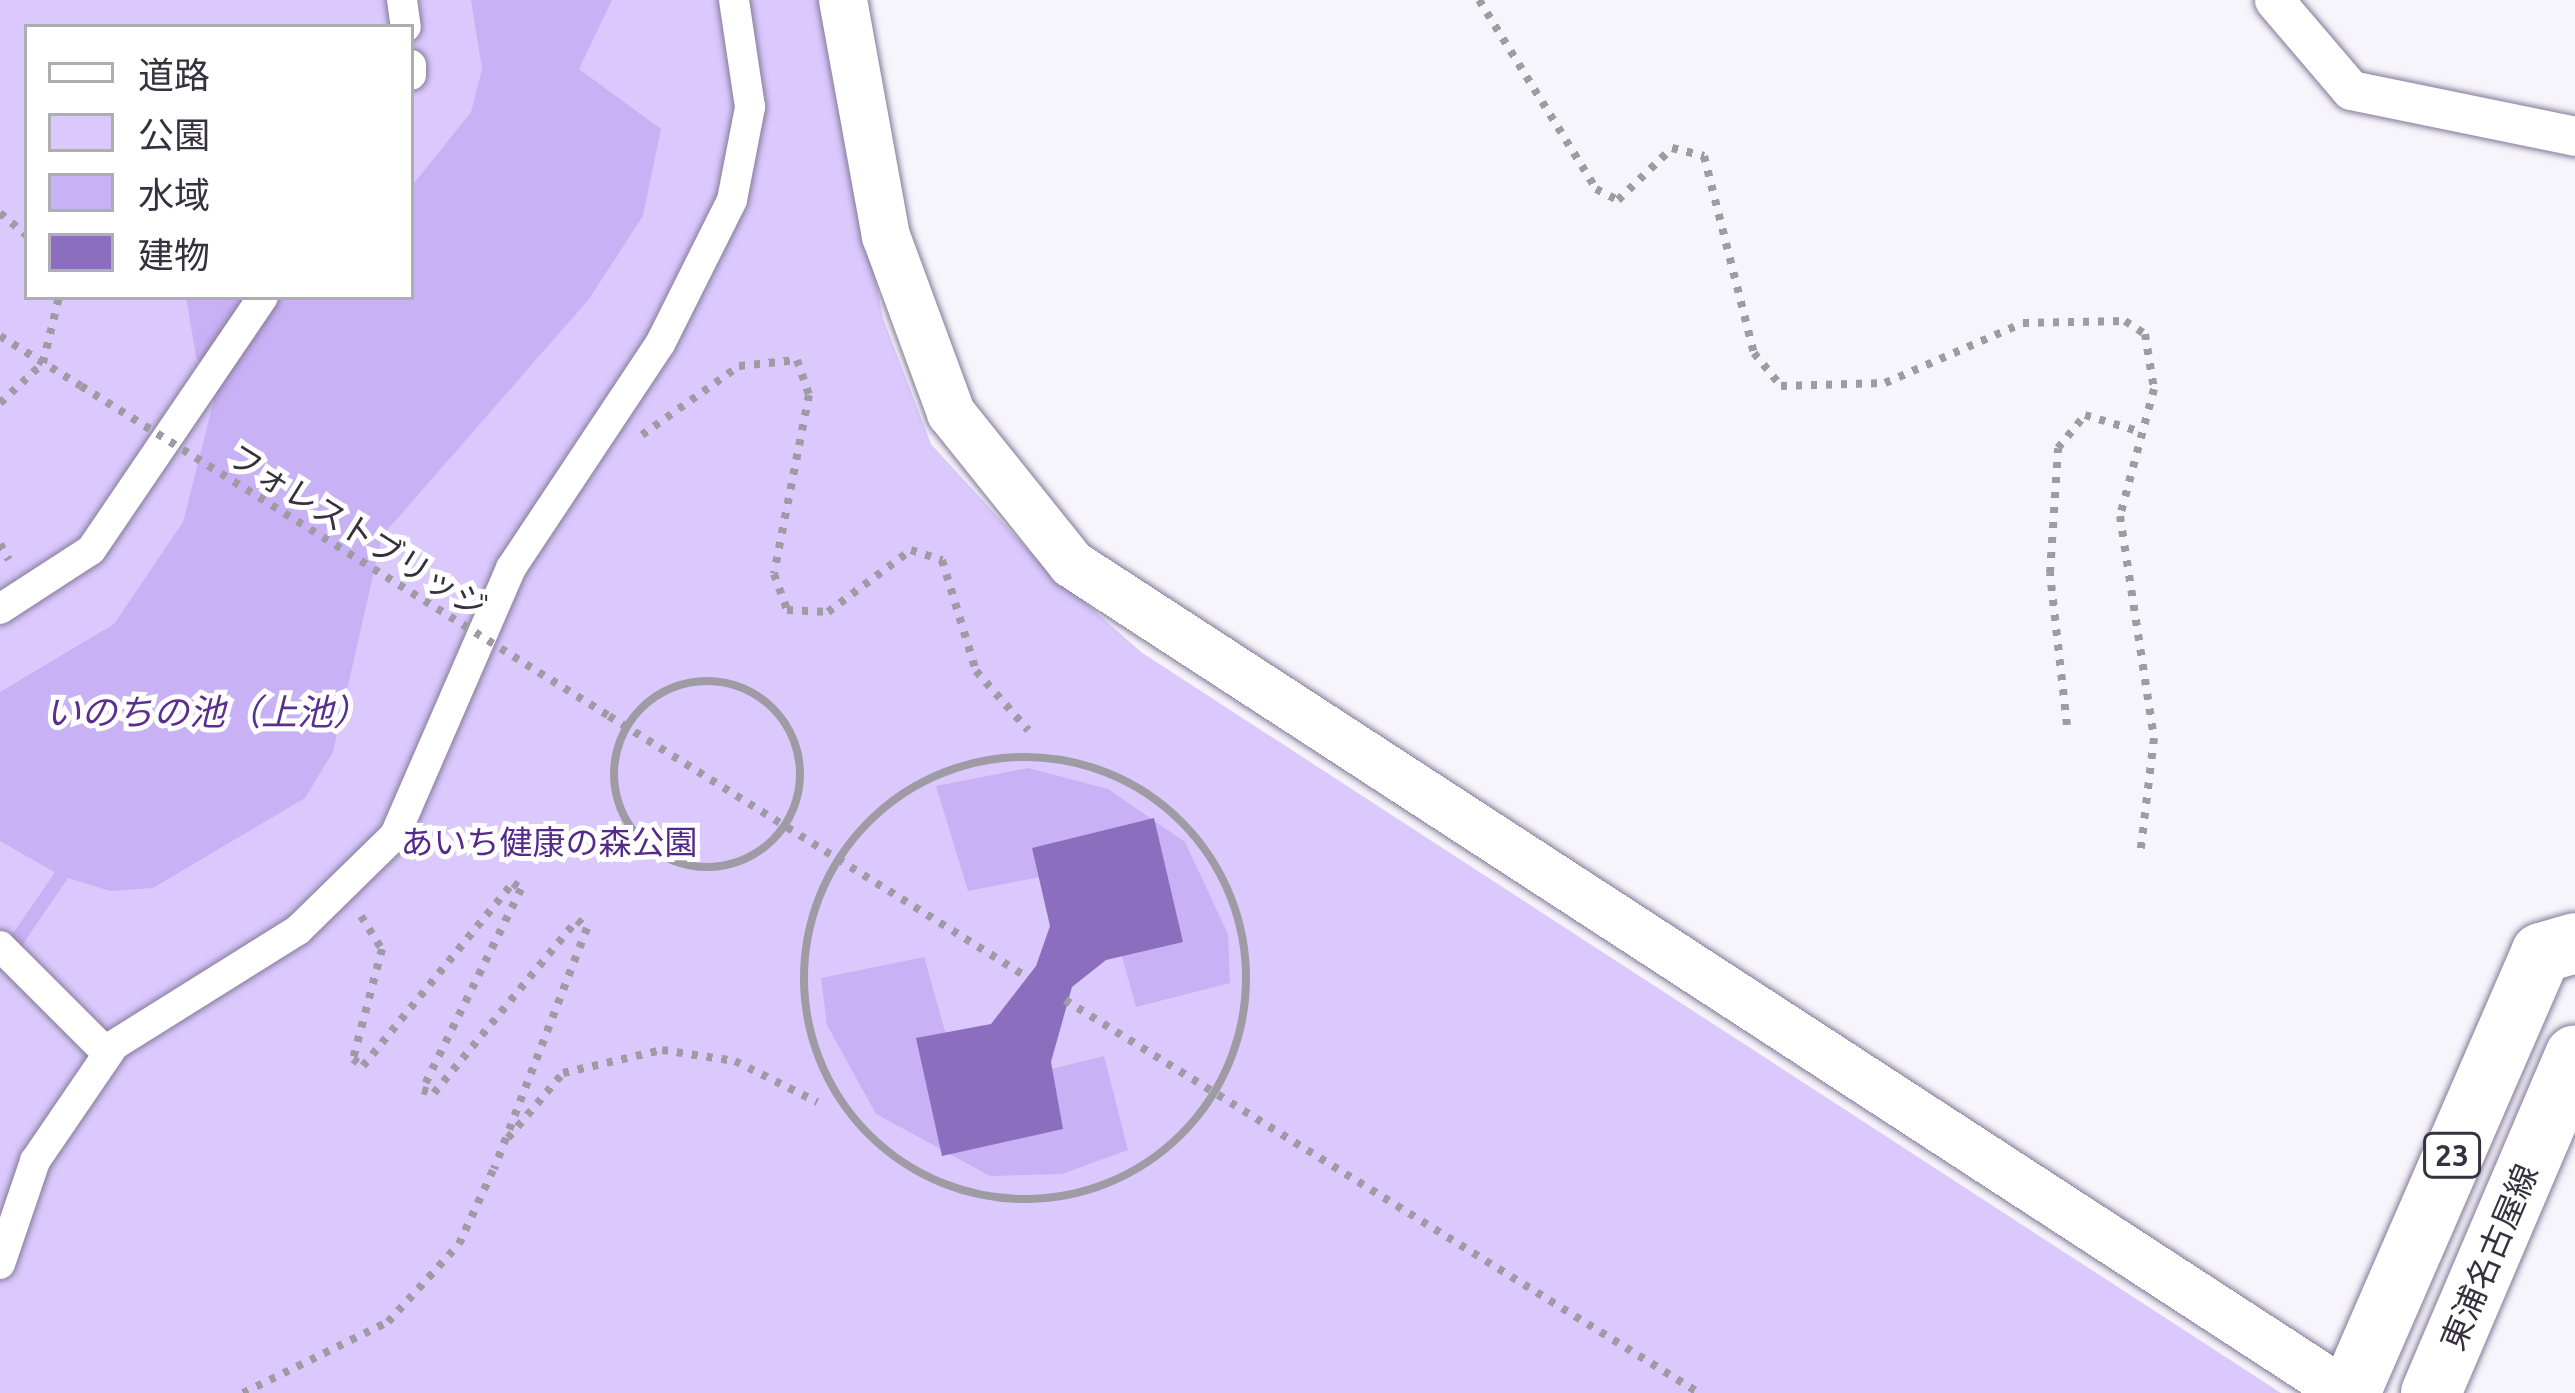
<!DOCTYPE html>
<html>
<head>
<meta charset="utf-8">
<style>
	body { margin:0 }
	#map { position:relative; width:2575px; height:1393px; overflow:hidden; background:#f7f5fc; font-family:Ubuntu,"Noto Sans JP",sans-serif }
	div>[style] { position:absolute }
	.green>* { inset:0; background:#dbc9fe }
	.water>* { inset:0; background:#c9b1f6 }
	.stream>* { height:14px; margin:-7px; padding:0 7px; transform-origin:7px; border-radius:7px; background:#c9b1f6 }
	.building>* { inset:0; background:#8c6ebe }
	.path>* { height:8px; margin-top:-4px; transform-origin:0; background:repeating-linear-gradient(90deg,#9e9ba5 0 6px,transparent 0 15px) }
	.path>.ring { margin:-4px; padding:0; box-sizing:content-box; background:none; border:8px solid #9e9ba5; border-radius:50% }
	.roads { filter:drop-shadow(0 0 3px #847a98) drop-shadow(0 0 3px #847a98) }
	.pedestrian>* { height:30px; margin:-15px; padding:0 15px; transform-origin:15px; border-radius:15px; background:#fff }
	.minor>* { height:39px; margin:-19.5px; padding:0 19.5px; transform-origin:19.5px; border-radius:19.5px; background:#fff }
	.tertiary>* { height:48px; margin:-24px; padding:0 24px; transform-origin:24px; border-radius:24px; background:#fff }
	.primary>* { height:60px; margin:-30px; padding:0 30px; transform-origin:30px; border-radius:30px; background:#fff }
	.path-bridge>* { height:8px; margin-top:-4px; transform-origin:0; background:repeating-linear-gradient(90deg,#9e9ba5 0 6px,transparent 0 15px) }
	span { translate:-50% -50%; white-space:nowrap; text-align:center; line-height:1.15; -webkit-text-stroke:10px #fff; paint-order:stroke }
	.shield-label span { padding:3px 9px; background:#fff; border:3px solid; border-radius:9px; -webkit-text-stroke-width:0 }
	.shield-label { font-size:30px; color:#35313e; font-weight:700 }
	.street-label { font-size:33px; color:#35313e }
	.park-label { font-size:33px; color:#552989 }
	.water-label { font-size:36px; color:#5a2f90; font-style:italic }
	.legend { position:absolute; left:24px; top:24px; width:390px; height:276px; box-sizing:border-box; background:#fff; border:3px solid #aeadb2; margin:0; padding:15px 21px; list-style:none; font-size:36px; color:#35313e }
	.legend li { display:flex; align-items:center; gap:24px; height:60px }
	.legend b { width:60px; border:3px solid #aeadb2 }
</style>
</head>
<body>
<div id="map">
	<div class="green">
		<i style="clip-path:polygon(evenodd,0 0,822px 0,883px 318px,931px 444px,1039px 562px,1141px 652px,2281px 1393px,0 1393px,0 0,27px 27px,411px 27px,411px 297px,27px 297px,27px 27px)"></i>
	</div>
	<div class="water">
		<i style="clip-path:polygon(471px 0,612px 0,579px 69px,661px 129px,643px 216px,589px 299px,382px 536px,333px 752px,305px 798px,153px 888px,110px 891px,61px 876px,0 841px,0 692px,114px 624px,183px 522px,217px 388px,196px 357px,186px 297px,411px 297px,411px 187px,471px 112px,482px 69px)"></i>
		<i style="clip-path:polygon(1028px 768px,1108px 789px,1185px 842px,1228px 934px,1230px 983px,1136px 1007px,1097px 866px,968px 891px,936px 786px)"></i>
		<i style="clip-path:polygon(924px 957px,962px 1091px,1104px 1056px,1128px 1150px,1062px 1174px,990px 1176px,876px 1114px,827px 1025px,821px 978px)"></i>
	</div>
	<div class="stream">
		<i style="left:6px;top:956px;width:97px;rotate:-55.5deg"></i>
	</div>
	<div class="building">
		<i style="clip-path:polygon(1154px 818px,1183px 942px,1106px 960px,1072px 987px,1051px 1062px,1063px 1129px,942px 1156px,916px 1038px,991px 1024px,1036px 966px,1050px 926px,1032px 848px)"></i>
	</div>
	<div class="path">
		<i style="left:1479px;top:0;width:222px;rotate:58.2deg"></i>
		<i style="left:1596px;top:189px;width:25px;rotate:27deg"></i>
		<i style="left:1618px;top:200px;width:75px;rotate:-43.9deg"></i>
		<i style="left:1672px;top:148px;width:33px;rotate:14deg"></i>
		<i style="left:1704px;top:156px;width:203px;rotate:75.8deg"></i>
		<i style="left:1754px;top:353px;width:43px;rotate:50.7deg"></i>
		<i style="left:1781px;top:386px;width:104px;rotate:-1.7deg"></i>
		<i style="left:1885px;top:383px;width:150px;rotate:-23.5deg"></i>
		<i style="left:2023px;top:323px;width:102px;rotate:-1.1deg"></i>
		<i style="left:2125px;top:321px;width:24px;rotate:33deg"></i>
		<i style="left:2145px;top:334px;width:56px;rotate:80.7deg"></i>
		<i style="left:2154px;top:389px;width:131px;rotate:105deg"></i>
		<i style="left:2120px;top:516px;width:225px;rotate:81.3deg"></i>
		<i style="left:2154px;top:738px;width:119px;rotate:96.8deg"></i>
		<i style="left:0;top:213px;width:35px;rotate:40deg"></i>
		<i style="left:0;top:336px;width:95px;rotate:31.7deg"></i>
		<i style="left:0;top:403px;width:59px;rotate:-42.9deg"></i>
		<i style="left:43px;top:363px;width:68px;rotate:-76.4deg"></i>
		<i style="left:642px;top:435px;width:119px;rotate:-35.4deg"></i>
		<i style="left:739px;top:366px;width:58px;rotate:-5.9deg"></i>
		<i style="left:797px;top:360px;width:37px;rotate:71deg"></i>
		<i style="left:809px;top:395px;width:182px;rotate:101.1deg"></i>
		<i style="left:774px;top:574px;width:38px;rotate:70deg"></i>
		<i style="left:787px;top:610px;width:41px;rotate:2.8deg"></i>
		<i style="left:828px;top:612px;width:104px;rotate:-36.8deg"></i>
		<i style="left:911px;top:550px;width:33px;rotate:18deg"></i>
		<i style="left:942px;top:560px;width:116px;rotate:73deg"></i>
		<i style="left:976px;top:671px;width:79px;rotate:48.6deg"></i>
		<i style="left:0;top:544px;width:18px;rotate:61deg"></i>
		<i class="ring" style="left:614px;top:681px;width:178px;height:178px"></i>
		<i style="left:609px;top:716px;width:494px;rotate:32deg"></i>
		<i style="left:2067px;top:725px;width:153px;rotate:-96.4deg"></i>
		<i style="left:2050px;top:573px;width:125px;rotate:-86.3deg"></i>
		<i style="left:2058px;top:448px;width:43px;rotate:-50.7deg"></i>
		<i style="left:2085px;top:415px;width:59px;rotate:16.9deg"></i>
		<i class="ring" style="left:804px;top:757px;width:434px;height:434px"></i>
		<i style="left:361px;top:916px;width:39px;rotate:58deg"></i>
		<i style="left:382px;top:949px;width:114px;rotate:104.8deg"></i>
		<i style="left:353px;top:1059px;width:12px;rotate:35deg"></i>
		<i style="left:363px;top:1066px;width:237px;rotate:-50.7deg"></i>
		<i style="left:513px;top:883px;width:10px;rotate:37deg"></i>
		<i style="left:521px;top:889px;width:224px;rotate:116.2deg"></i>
		<i style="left:422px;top:1090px;width:12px;rotate:14deg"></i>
		<i style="left:434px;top:1093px;width:224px;rotate:-50.4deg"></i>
		<i style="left:577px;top:920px;width:13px;rotate:39deg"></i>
		<i style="left:587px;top:928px;width:258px;rotate:111.1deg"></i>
		<i style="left:1065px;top:1000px;width:746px;rotate:31.79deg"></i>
		<i style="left:508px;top:1138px;width:85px;rotate:-49.8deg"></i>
		<i style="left:563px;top:1073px;width:102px;rotate:-13.1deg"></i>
		<i style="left:662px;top:1050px;width:74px;rotate:8.6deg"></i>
		<i style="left:735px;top:1061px;width:92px;rotate:26.6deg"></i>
		<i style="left:243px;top:1393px;width:161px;rotate:-26.1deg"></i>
		<i style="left:388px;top:1322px;width:105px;rotate:-47.7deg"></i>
		<i style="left:459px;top:1244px;width:84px;rotate:-65.3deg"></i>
	</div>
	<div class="roads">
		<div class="pedestrian">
			<i style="left:402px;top:0;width:27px;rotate:82deg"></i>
			<i style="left:411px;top:65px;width:10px;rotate:90deg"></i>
			<i style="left:0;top:609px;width:108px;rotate:-33deg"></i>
			<i style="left:91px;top:550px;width:306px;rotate:-55.8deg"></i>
			<i style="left:0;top:946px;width:151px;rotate:45deg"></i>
			<i style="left:0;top:1264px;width:109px;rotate:-71.2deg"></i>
			<i style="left:35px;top:1161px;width:140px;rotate:-55.7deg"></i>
			<i style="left:114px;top:1045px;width:217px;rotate:-32deg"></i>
			<i style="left:298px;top:930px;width:136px;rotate:-44.4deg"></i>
			<i style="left:395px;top:835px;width:291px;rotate:-66.5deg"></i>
			<i style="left:511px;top:568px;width:269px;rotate:-56.4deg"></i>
			<i style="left:660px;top:344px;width:161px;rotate:-63.4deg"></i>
			<i style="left:732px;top:200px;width:95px;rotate:-79deg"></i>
			<i style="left:750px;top:107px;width:108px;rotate:-98.5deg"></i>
		</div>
		<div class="minor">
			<i style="left:2274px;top:0;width:118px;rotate:49.5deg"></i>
			<i style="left:2351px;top:90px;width:229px;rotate:11.6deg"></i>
		</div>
		<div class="tertiary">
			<i style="left:843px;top:0;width:240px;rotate:79.7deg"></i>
			<i style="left:886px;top:236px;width:189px;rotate:69.8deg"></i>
			<i style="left:951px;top:413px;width:193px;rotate:51.3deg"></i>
			<i style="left:1072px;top:564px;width:1520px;rotate:33.05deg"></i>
		</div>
		<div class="primary">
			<i style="left:2350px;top:1393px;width:480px;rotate:-66.5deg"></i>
			<i style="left:2541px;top:953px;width:35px;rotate:-16deg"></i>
			<i style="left:2431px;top:1393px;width:367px;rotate:-66.9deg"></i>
		</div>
	</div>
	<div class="path-bridge">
		<i style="left:81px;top:386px;width:623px;rotate:32.01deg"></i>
	</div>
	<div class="shield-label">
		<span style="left:2452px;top:1155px">23</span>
	</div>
	<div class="street-label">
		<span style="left:358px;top:531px;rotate:32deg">フォレストブリッジ</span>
		<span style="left:2489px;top:1257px;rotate:-67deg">東浦名古屋線</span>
	</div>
	<div class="park-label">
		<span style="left:549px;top:842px">あいち健康の森公園</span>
	</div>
	<div class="water-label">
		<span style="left:207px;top:712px">いのちの池（上池）</span>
	</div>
	<ul class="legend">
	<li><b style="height:15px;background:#fff"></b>道路</li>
	<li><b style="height:33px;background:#dbc9fe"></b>公園</li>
	<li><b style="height:33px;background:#c9b1f6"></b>水域</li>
	<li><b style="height:33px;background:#8c6ebe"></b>建物</li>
	</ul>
</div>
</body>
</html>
